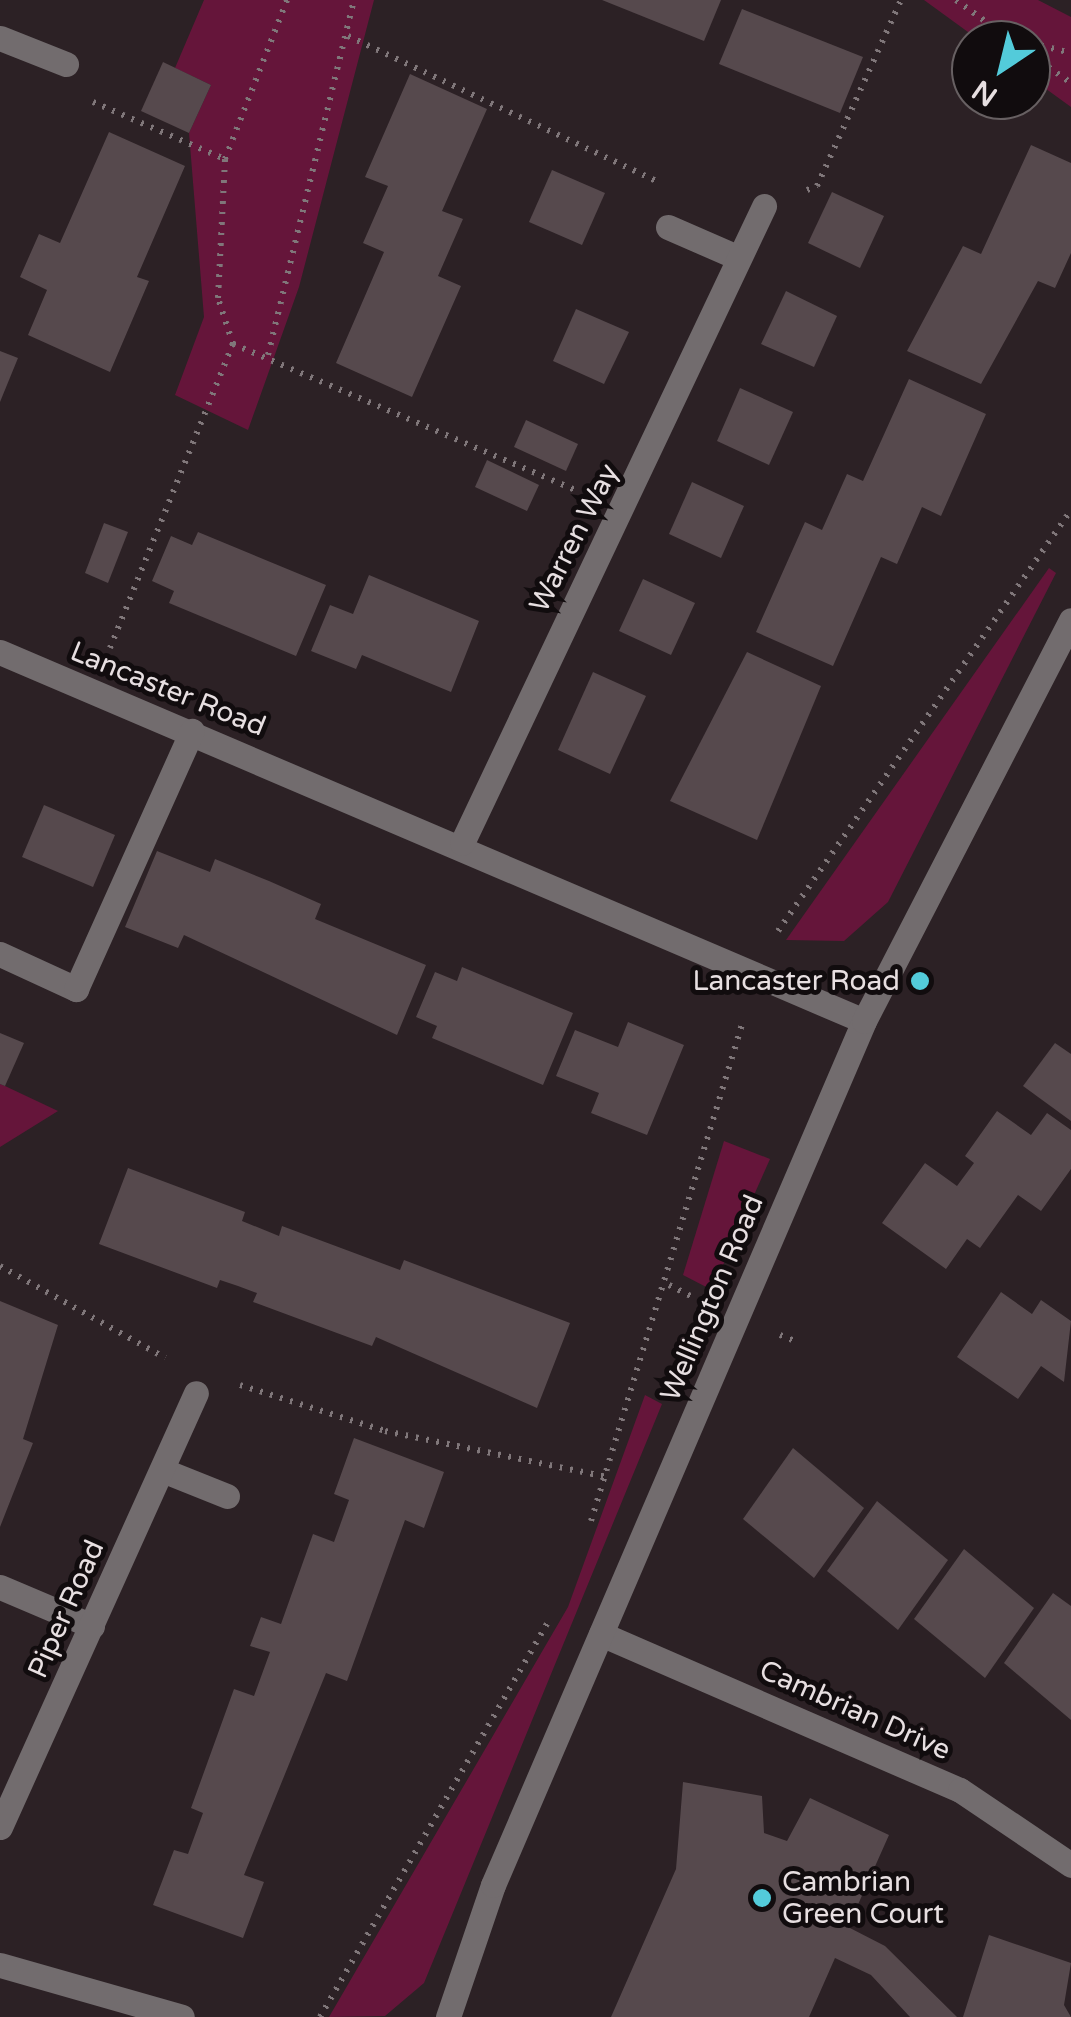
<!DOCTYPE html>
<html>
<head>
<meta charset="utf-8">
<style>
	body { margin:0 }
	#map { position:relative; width:1071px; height:2017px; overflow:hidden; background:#2c2125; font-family:"Varela Round",sans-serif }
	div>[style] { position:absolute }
	.green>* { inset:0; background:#65153a }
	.building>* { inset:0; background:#56494d }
	.path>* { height:6px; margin-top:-3px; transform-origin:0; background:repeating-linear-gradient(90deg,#80777a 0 2.5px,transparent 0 10.5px) }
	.minor>* { height:25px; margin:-12.5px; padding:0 12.5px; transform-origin:12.5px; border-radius:12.5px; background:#726c6e }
	.dots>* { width:28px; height:28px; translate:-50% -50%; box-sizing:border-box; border:5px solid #110c0e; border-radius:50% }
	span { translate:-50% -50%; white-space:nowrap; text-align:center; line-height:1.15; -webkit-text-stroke:10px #110c0e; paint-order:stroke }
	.street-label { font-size:28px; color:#e7dfe1 }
	.poi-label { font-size:28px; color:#e7dfe1 }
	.right { translate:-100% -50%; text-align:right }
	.left { translate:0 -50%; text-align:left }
	.north { position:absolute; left:951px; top:20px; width:100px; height:100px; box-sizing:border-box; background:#110c0e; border:2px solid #676062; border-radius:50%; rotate:215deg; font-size:28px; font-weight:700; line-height:40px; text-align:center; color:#e7dfe1 }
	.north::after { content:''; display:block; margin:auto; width:35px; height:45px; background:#53cbda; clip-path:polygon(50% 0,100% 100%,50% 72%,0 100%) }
</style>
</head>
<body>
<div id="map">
	<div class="green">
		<i style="clip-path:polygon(204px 0,374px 0,299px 287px,248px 430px,175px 395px,204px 317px,189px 133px,211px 85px,175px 68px)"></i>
		<i style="clip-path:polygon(924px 0,1038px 0,1071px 17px,1071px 107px,1031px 78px,1031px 40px,979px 40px)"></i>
		<i style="clip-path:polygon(1049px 568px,1056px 573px,888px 902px,844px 941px,786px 940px)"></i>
		<i style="clip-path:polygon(0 1084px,5px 1086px,58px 1111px,0 1147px)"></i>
		<i style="clip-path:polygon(724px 1141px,770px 1159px,712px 1290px,683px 1275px)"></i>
		<i style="clip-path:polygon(645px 1395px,662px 1404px,424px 1983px,385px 2016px,329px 2017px,568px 1607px)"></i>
	</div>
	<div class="building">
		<i style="clip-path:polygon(602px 0,721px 0,704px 41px)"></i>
		<i style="clip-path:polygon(742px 9px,863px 57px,840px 113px,719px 64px)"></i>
		<i style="clip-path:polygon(163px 62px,211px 85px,189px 133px,141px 111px)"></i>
		<i style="clip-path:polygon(410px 74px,487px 109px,442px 211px,463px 219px,438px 276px,461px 286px,412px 397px,336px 363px,384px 252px,363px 243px,388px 186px,365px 177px)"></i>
		<i style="clip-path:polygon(109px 132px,185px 166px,137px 277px,149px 281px,110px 372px,28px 335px,47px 290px,20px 277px,39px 234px,60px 243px)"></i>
		<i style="clip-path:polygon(1031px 145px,1071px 163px,1071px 253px,1055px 288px,1038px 281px,981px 384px,907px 351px,963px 246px,981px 254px)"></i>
		<i style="clip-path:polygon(552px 170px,605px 193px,582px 245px,529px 222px)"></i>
		<i style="clip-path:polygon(832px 192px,884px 216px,860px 268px,808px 243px)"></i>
		<i style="clip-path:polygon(786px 291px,837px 316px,814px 367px,761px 344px)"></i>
		<i style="clip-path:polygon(576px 309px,629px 332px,604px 384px,553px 361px)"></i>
		<i style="clip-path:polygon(0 351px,18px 358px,0 402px)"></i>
		<i style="clip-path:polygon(909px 379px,986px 414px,941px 516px,922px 507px,897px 564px,881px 557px,833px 666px,756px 632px,805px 522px,822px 530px,847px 474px,863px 481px)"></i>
		<i style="clip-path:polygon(740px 388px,793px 412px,769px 465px,717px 441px)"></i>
		<i style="clip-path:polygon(526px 420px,578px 444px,566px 471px,514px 447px)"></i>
		<i style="clip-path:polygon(487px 460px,539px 485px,527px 511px,475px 487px)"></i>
		<i style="clip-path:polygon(692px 482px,744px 506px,721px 558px,669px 534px)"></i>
		<i style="clip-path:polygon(104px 523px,128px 532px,108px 583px,85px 573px)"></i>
		<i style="clip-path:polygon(198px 532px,326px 585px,296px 656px,169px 603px,174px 591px,152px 581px,171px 536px,192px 545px)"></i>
		<i style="clip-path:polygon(369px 575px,479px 621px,451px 692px,362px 655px,356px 669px,311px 651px,330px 605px,353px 614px)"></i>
		<i style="clip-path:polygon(643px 579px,695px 603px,671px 655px,619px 631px)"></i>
		<i style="clip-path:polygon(747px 652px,821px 686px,757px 840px,670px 801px)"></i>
		<i style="clip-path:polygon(593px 672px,646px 696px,610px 774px,558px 750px)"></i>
		<i style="clip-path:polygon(44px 805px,115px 835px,93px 887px,22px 857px)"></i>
		<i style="clip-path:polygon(157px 851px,210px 872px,215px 859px,269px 881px,321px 904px,315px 919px,426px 965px,397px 1035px,184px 935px,178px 948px,125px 927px)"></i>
		<i style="clip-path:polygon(462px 967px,573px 1013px,543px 1085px,432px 1038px,437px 1026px,416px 1017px,435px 972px,457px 981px)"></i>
		<i style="clip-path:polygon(628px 1022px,684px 1045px,647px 1135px,591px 1113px,599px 1093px,556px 1076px,575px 1030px,618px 1047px)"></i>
		<i style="clip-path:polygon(0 1033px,24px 1043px,5px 1086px,0 1084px)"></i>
		<i style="clip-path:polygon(1055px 1043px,1071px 1054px,1071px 1121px,1023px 1086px)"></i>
		<i style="clip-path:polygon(997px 1111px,1031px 1135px,1047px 1113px,1071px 1130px,1071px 1169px,1041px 1211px,1018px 1195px,980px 1248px,967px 1239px,946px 1269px,882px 1223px,925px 1163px,957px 1186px,974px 1163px,965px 1156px)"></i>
		<i style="clip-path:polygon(128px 1168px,245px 1212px,242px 1221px,279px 1236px,282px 1226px,400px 1270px,404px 1260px,570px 1323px,537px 1408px,376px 1337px,372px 1346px,253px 1302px,257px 1293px,238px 1286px,220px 1280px,217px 1288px,99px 1244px)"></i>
		<i style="clip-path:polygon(1001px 1292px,1032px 1314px,1041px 1300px,1071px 1321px,1064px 1382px,1041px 1366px,1018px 1399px,957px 1357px)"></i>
		<i style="clip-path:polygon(0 1301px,58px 1325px,23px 1439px,33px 1443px,0 1527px)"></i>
		<i style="clip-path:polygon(354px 1438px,444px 1472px,424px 1528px,405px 1520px,347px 1681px,326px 1673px,244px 1875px,264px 1882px,243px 1938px,153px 1905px,174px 1850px,188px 1854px,203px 1813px,191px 1808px,234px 1689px,254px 1696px,270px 1652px,250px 1646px,261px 1617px,281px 1624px,313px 1534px,334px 1542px,349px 1500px,334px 1494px)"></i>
		<i style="clip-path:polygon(793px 1448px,864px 1508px,814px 1578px,743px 1519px)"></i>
		<i style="clip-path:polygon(877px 1501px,948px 1560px,898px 1630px,827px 1571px)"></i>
		<i style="clip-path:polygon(964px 1549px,1034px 1608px,985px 1678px,914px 1619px)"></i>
		<i style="clip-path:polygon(1053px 1593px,1071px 1606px,1071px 1720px,1004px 1663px)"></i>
		<i style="clip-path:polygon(683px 1782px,762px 1796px,764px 1833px,787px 1841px,810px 1798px,889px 1835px,848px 1927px,885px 1946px,957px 2017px,910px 2017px,871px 1975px,835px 1958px,809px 2017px,611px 2017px,676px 1869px)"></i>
		<i style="clip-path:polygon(989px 1935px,1071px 1963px,1064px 2005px,1071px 2017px,963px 2017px)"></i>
	</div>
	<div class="path">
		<i style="left:956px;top:0;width:68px;rotate:36deg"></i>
		<i style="left:348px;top:36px;width:343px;rotate:25.2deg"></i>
		<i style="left:1031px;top:43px;width:41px;rotate:14deg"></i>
		<i style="left:1031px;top:55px;width:49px;rotate:35deg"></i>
		<i style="left:93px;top:102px;width:144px;rotate:23.4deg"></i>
		<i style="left:807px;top:190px;width:11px;rotate:-22deg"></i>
		<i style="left:817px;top:186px;width:204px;rotate:-65.7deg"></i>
		<i style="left:233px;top:344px;width:374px;rotate:23.1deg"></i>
		<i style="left:268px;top:355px;width:365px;rotate:-76.4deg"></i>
		<i style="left:110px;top:648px;width:328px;rotate:-68deg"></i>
		<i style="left:233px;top:344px;width:48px;rotate:-108.1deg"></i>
		<i style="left:218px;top:298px;width:139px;rotate:-87.1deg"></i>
		<i style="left:225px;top:159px;width:171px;rotate:-68.7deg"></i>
		<i style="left:778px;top:931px;width:513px;rotate:-55.16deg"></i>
		<i style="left:0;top:1266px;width:189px;rotate:29.1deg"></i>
		<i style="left:669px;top:1285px;width:29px;rotate:27deg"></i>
		<i style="left:780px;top:1335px;width:16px;rotate:22deg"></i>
		<i style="left:240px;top:1385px;width:152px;rotate:17.6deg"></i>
		<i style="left:385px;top:1431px;width:228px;rotate:11.7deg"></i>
		<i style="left:591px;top:1521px;width:523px;rotate:-73.09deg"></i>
		<i style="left:320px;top:2017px;width:454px;rotate:-60deg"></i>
	</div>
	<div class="minor">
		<i style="left:0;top:38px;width:71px;rotate:21.5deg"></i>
		<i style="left:668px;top:227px;width:77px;rotate:23.6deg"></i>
		<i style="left:0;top:652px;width:939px;rotate:23.13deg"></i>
		<i style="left:462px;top:843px;width:705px;rotate:-64.63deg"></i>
		<i style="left:0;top:954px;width:84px;rotate:24.7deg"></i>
		<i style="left:76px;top:989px;width:283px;rotate:-65.8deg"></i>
		<i style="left:162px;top:1470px;width:70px;rotate:21.8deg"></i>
		<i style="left:0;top:1587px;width:100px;rotate:23deg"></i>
		<i style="left:601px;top:1634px;width:391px;rotate:23.5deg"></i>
		<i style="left:960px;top:1790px;width:134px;rotate:34deg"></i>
		<i style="left:0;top:1827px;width:476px;rotate:-65.7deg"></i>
		<i style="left:0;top:1965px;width:189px;rotate:15.9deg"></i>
		<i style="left:448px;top:2017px;width:139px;rotate:-71.2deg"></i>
		<i style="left:493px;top:1885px;width:940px;rotate:-66.76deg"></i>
		<i style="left:864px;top:1021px;width:451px;rotate:-62.7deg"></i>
	</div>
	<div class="dots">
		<i style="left:920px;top:981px;background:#53cbda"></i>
		<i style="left:762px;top:1898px;background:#53cbda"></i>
	</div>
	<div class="street-label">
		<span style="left:574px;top:538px;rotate:-63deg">Warren Way</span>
		<span style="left:168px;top:689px;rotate:22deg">Lancaster Road</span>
		<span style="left:712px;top:1298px;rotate:-67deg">Wellington Road</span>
		<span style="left:66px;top:1609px;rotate:-66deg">Piper Road</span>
		<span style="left:855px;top:1710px;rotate:24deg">Cambrian Drive</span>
	</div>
	<div class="poi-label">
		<span class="right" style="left:900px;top:981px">Lancaster Road</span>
		<span class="left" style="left:782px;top:1898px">Cambrian<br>Green Court</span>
	</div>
	<div class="north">N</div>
</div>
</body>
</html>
